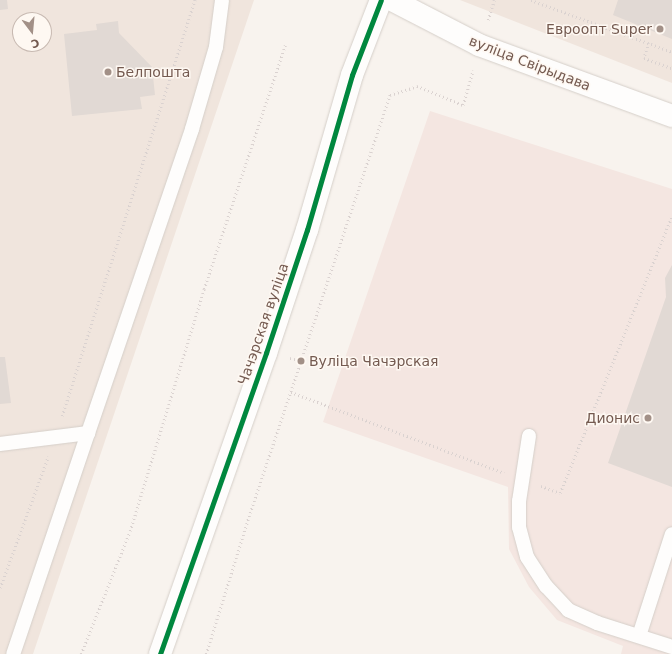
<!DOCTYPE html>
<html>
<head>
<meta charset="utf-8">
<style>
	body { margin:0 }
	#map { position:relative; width:672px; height:654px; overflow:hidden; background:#f8f3ee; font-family:"DejaVu Sans",sans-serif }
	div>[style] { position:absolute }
	.residential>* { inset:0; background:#f0e5dd }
	.commercial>* { inset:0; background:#f4e6e1 }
	.building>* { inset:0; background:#e1d9d4 }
	.path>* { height:2.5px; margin-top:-1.25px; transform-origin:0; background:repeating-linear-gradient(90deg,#dad2d0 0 1px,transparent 0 4px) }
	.roads { filter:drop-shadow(0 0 1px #d5cfc9) drop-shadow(0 0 1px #d5cfc9) }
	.service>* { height:14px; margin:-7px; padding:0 7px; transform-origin:7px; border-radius:7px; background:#fefdfc }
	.minor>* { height:22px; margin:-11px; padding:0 11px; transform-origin:11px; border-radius:11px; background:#fefdfc }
	.secondary>* { height:22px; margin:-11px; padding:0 11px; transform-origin:11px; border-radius:11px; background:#fefdfc }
	.cycleway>* { height:5px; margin:-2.5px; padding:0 2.5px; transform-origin:2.5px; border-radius:2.5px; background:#00873e }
	.dots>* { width:11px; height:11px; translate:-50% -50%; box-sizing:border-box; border:2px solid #fef8f2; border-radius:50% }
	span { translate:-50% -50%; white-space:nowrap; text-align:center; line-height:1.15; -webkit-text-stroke:3px #fef8f2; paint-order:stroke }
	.poi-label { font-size:14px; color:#745a50 }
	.right { translate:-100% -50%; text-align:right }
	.left { translate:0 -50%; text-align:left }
	.street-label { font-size:14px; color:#745a50 }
	.north { position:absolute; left:12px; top:12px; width:40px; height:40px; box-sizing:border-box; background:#fef8f2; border:1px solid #c7b9b1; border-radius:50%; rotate:164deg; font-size:11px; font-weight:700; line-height:16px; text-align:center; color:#745a50 }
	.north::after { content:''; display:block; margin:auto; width:14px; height:18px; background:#a29087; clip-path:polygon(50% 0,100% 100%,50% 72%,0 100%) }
</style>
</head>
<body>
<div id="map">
	<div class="residential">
		<i style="clip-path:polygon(evenodd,0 0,254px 0,33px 654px,0 654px,0 0,20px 20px,44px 20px,44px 44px,20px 44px,20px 20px)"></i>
		<i style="clip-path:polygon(460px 0,672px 0,672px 83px)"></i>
	</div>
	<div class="commercial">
		<i style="clip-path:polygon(430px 111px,672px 189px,672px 654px,621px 654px,623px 646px,557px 620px,529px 587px,509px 549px,508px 487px,323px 422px)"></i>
	</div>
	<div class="building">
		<i style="clip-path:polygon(0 0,7px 0,8px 9px,0 10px)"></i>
		<i style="clip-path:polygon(618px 0,672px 0,672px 39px,613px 15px)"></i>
		<i style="clip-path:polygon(118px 21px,119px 33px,152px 67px,155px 95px,140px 97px,142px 109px,72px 116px,64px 34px,97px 30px,96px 24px)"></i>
		<i style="clip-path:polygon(672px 265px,672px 487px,608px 463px,666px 297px,665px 278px)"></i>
		<i style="clip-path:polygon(0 357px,5px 357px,11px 403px,0 404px)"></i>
	</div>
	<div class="path">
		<i style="left:531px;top:0;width:150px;rotate:20.2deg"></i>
		<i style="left:488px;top:20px;width:21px;rotate:-73deg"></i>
		<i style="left:649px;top:43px;width:16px;rotate:108deg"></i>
		<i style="left:644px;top:58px;width:30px;rotate:20deg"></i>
		<i style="left:290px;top:358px;width:11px;rotate:15deg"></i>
		<i style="left:291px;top:392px;width:228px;rotate:20.8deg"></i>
		<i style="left:62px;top:416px;width:437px;rotate:-72.3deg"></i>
		<i style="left:541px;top:486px;width:20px;rotate:20deg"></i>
		<i style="left:560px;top:493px;width:299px;rotate:-68deg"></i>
		<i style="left:0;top:588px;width:140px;rotate:-69.9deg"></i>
		<i style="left:81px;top:654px;width:132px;rotate:-68.3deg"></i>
		<i style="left:130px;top:531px;width:253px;rotate:-73deg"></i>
		<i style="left:204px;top:289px;width:257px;rotate:-71.6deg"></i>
		<i style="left:206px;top:654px;width:148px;rotate:-72.7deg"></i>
		<i style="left:250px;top:513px;width:441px;rotate:-71.5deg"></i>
		<i style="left:390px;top:95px;width:28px;rotate:-18deg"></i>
		<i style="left:417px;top:86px;width:50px;rotate:22.4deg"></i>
		<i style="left:463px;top:105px;width:36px;rotate:-74deg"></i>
	</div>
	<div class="roads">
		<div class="service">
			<i style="left:88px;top:433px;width:321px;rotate:-71.1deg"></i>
			<i style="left:192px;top:129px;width:85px;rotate:-73.7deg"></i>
			<i style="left:216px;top:47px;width:47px;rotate:-82.7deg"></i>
			<i style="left:529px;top:436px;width:66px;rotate:98.7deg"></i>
			<i style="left:519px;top:501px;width:26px;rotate:90deg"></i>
			<i style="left:519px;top:527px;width:31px;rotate:75deg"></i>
			<i style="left:527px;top:557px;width:35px;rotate:57deg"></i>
			<i style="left:546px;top:586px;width:33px;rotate:47deg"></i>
			<i style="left:568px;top:610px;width:32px;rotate:24deg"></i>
			<i style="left:597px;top:623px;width:79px;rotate:17.7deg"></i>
			<i style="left:0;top:444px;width:89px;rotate:-7.1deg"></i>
			<i style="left:88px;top:433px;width:233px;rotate:108.7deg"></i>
			<i style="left:639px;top:636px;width:107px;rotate:-72.1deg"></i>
		</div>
		<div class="minor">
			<i style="left:160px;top:654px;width:319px;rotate:-70.6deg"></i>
			<i style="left:266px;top:353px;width:130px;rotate:-71.6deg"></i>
			<i style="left:307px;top:230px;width:161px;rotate:-73.8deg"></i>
			<i style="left:352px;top:75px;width:80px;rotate:-68.9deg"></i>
		</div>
		<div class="secondary">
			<i style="left:392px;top:0;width:98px;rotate:27.3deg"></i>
			<i style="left:479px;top:45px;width:206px;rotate:20.2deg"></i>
		</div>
	</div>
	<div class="cycleway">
		<i style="left:160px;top:654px;width:319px;rotate:-70.6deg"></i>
		<i style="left:266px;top:353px;width:130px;rotate:-71.6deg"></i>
		<i style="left:307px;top:230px;width:161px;rotate:-73.8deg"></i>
		<i style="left:352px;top:75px;width:80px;rotate:-68.9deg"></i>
	</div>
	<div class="dots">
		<i style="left:660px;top:29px;background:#a29087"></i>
		<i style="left:108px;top:72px;background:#a29087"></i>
		<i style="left:301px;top:361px;background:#a29087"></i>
		<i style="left:648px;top:418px;background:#a29087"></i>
	</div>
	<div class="poi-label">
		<span class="right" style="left:652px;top:29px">Евроопт Super</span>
		<span class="left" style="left:116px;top:72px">Белпошта</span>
		<span class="left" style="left:309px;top:361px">Вуліца Чачэрская</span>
		<span class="right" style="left:640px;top:418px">Дионис</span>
	</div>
	<div class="street-label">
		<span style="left:530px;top:63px;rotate:21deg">вуліца Свірыдава</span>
		<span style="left:263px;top:324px;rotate:-71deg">Чачэрская вуліца</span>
	</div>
	<div class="north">С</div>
</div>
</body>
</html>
